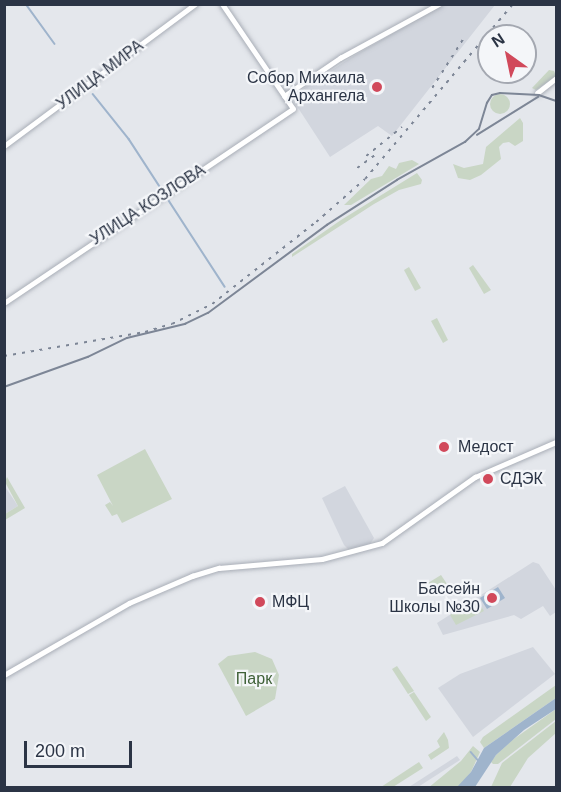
<!DOCTYPE html>
<html>
<head>
<meta charset="utf-8">
<style>
	body { margin:0 }
	#map { position:relative; width:561px; height:792px; overflow:hidden; background:#e4e7ec; font-family:Helvetica,sans-serif }
	div>[style] { position:absolute }
	.built>* { inset:0; background:#d2d6de }
	.green>* { inset:0; background:#c9d6c5 }
	.round { border-radius:50% }
	.water>* { inset:0; background:#9fb4cc }
	.stream>* { height:1.5px; margin:-0.75px; padding:0 0.75px; transform-origin:0.75px; border-radius:0.75px; background:#9fb4cc }
	.roads { filter:drop-shadow(0 0 2px #a9aeb7) drop-shadow(0 0 2px #a9aeb7) }
	.secondary>* { height:4.5px; margin:-2.25px; padding:0 2.25px; transform-origin:2.25px; border-radius:2.25px; background:#fff }
	.tram>* { height:1.5px; margin:-0.75px; padding:0 0.75px; transform-origin:0.75px; border-radius:0.75px; background:#7d8696 }
	.rail>* { height:1.5px; margin-top:-0.75px; transform-origin:0; background:repeating-linear-gradient(90deg,#7d8696 0 3px,transparent 0 9px) }
	.dots>* { width:16px; height:16px; translate:-50% -50%; box-sizing:border-box; border:3px solid #f4f6f9; border-radius:50% }
	span { translate:-50% -50%; white-space:nowrap; text-align:center; line-height:1.15; -webkit-text-stroke:4.5px #f4f6f9; paint-order:stroke }
	.street-label { font-size:16px; color:#2b3445 }
	.poi-label { font-size:16px; color:#2b3445 }
	.right { translate:-100% -50%; text-align:right }
	.left { translate:0 -50%; text-align:left }
	.park-label { font-size:16px; color:#3f6138 }
	.frame { position:absolute; inset:0; border:6px solid #2b3445; pointer-events:none }
	.north { position:absolute; left:477px; top:24px; width:60px; height:60px; box-sizing:border-box; background:#f4f6f9; border:2px solid #a4a8b1; border-radius:50%; rotate:327deg; font-size:16px; font-weight:700; line-height:24px; text-align:center; color:#2b3445 }
	.north::after { content:''; display:block; margin:auto; width:21px; height:27px; background:#d1495b; clip-path:polygon(50% 0,100% 100%,50% 72%,0 100%) }
	.scale { position:absolute; left:24px; top:741px; width:108px; height:27px; box-sizing:border-box; border:3px solid #2b3445; border-top:0; padding-left:8px; font-size:18px; line-height:21px; white-space:nowrap; color:#2b3445; -webkit-text-stroke:4px #f4f6f9; paint-order:stroke }
</style>
</head>
<body>
<div id="map">
	<div class="built">
		<i style="clip-path:polygon(442px 5px,495px 5px,392px 136px,378px 126px,330px 157px,291px 97px,352px 57px)"></i>
		<i style="clip-path:polygon(4px 485px,18px 506px,5px 514px,4px 513px)"></i>
		<i style="clip-path:polygon(345px 486px,374px 538px,370px 544px,349px 550px,344px 545px,322px 498px)"></i>
		<i style="clip-path:polygon(533px 562px,539px 564px,556px 590px,556px 612px,550px 616px,543px 606px,521px 619px,514px 615px,443px 635px,437px 623px)"></i>
		<i style="clip-path:polygon(533px 647px,555px 674px,473px 737px,438px 688px,460px 674px)"></i>
		<i style="clip-path:polygon(457px 756px,460px 760px,418px 787px,409px 787px)"></i>
	</div>
	<div class="green">
		<i style="clip-path:polygon(549px 70px,554px 71px,556px 76px,536px 90px,532px 88px)"></i>
		<i class="round" style="left:490px;top:94px;width:20px;height:20px"></i>
		<i style="clip-path:polygon(520px 118px,523px 123px,523px 141px,515px 146px,509px 142px,503px 143px,499px 147px,501px 159px,481px 175px,470px 180px,458px 178px,453px 164px,464px 168px,483px 164px,486px 147px)"></i>
		<i style="clip-path:polygon(412px 160px,419px 164px,351px 205px,344px 205px,371px 179px,382px 176px,389px 166px,396px 169px,399px 163px)"></i>
		<i style="clip-path:polygon(417px 173px,422px 180px,421px 184px,399px 190px,374px 204px,292px 257px,292px 254px,341px 220px)"></i>
		<i style="clip-path:polygon(473px 265px,491px 290px,484px 294px,469px 268px)"></i>
		<i style="clip-path:polygon(409px 267px,421px 288px,415px 291px,404px 270px)"></i>
		<i style="clip-path:polygon(437px 318px,448px 340px,443px 343px,431px 321px)"></i>
		<i style="clip-path:polygon(145px 449px,172px 499px,122px 523px,117px 514px,112px 516px,105px 505px,110px 502px,113px 506px,97px 475px)"></i>
		<i style="clip-path:polygon(7px 477px,25px 508px,5px 520px,5px 514px,18px 506px,5px 482px)"></i>
		<i style="clip-path:polygon(441px 575px,447px 584px,434px 593px,428px 583px)"></i>
		<i style="clip-path:polygon(476px 599px,484px 611px,456px 625px,450px 615px)"></i>
		<i style="clip-path:polygon(255px 652px,272px 659px,279px 675px,275px 699px,246px 716px,218px 664px,228px 656px)"></i>
		<i style="clip-path:polygon(397px 666px,414px 691px,408px 694px,392px 669px)"></i>
		<i style="clip-path:polygon(556px 685px,556px 698px,484px 748px,480px 742px,483px 737px)"></i>
		<i style="clip-path:polygon(414px 692px,431px 717px,426px 721px,409px 695px)"></i>
		<i style="clip-path:polygon(556px 709px,556px 719px,498px 764px,493px 764px,491px 762px,496px 755px,511px 741px)"></i>
		<i style="clip-path:polygon(556px 721px,556px 733px,528px 758px,510px 787px,491px 787px,502px 763px)"></i>
		<i style="clip-path:polygon(444px 732px,448px 740px,449px 748px,431px 760px,428px 755px,440px 747px,437px 741px)"></i>
		<i style="clip-path:polygon(473px 746px,480px 752px,471px 772px,461px 784px,457px 787px,428px 788px,461px 761px)"></i>
		<i style="clip-path:polygon(419px 762px,423px 768px,393px 787px,381px 787px)"></i>
	</div>
	<div class="water">
		<i style="clip-path:polygon(498px 587px,505px 598px,487px 609px,480px 598px)"></i>
		<i style="clip-path:polygon(556px 698px,556px 709px,524px 730px,496px 755px,475px 787px,457px 787px,471px 772px,484px 748px)"></i>
	</div>
	<div class="stream">
		<i style="left:26px;top:4px;width:49px;rotate:54.1deg"></i>
		<i style="left:93px;top:94px;width:58px;rotate:51.3deg"></i>
		<i style="left:129px;top:139px;width:176px;rotate:57deg"></i>
		<i style="left:471px;top:752px;width:11px;rotate:49deg"></i>
	</div>
	<div class="roads">
		<div class="secondary">
			<i style="left:537px;top:93px;width:24px;rotate:-38deg"></i>
			<i style="left:284px;top:96px;width:68px;rotate:-34.2deg"></i>
			<i style="left:340px;top:58px;width:113px;rotate:-28.6deg"></i>
			<i style="left:4px;top:146px;width:238px;rotate:-36.6deg"></i>
			<i style="left:4px;top:303px;width:348px;rotate:-33.9deg"></i>
			<i style="left:293px;top:109px;width:127px;rotate:-124.1deg"></i>
			<i style="left:4px;top:675px;width:144px;rotate:-29.9deg"></i>
			<i style="left:129px;top:603px;width:69px;rotate:-23.2deg"></i>
			<i style="left:192px;top:576px;width:28px;rotate:-17deg"></i>
			<i style="left:219px;top:568px;width:103px;rotate:-5deg"></i>
			<i style="left:322px;top:559px;width:62px;rotate:-14.9deg"></i>
			<i style="left:382px;top:543px;width:114px;rotate:-35.4deg"></i>
			<i style="left:475px;top:477px;width:88px;rotate:-23.4deg"></i>
		</div>
	</div>
	<div class="tram">
		<i style="left:477px;top:135px;width:72px;rotate:-31.9deg"></i>
		<i style="left:4px;top:387px;width:89px;rotate:-19.7deg"></i>
		<i style="left:88px;top:357px;width:43px;rotate:-26deg"></i>
		<i style="left:127px;top:338px;width:60px;rotate:-13.6deg"></i>
		<i style="left:185px;top:324px;width:25px;rotate:-26deg"></i>
		<i style="left:208px;top:313px;width:148px;rotate:-36.5deg"></i>
		<i style="left:327px;top:225px;width:83px;rotate:-32.7deg"></i>
		<i style="left:397px;top:180px;width:78px;rotate:-29.2deg"></i>
		<i style="left:465px;top:142px;width:19px;rotate:-43deg"></i>
		<i style="left:479px;top:129px;width:27px;rotate:-73deg"></i>
		<i style="left:487px;top:103px;width:9px;rotate:-58deg"></i>
		<i style="left:492px;top:95px;width:8px;rotate:-14deg"></i>
		<i style="left:500px;top:93px;width:39px;rotate:3deg"></i>
		<i style="left:539px;top:95px;width:18px;rotate:19deg"></i>
	</div>
	<div class="rail">
		<i style="left:432px;top:88px;width:62px;rotate:-57.6deg"></i>
		<i style="left:366px;top:156px;width:46px;rotate:-38.9deg"></i>
		<i style="left:357px;top:168px;width:24px;rotate:-36deg"></i>
		<i style="left:4px;top:356px;width:143px;rotate:-9.7deg"></i>
		<i style="left:145px;top:332px;width:28px;rotate:-17deg"></i>
		<i style="left:172px;top:324px;width:45px;rotate:-26.6deg"></i>
		<i style="left:212px;top:304px;width:132px;rotate:-38.3deg"></i>
		<i style="left:316px;top:222px;width:65px;rotate:-41.3deg"></i>
		<i style="left:365px;top:179px;width:229px;rotate:-49.8deg"></i>
	</div>
	<div class="dots">
		<i style="left:377px;top:87px;background:#d1495b"></i>
		<i style="left:444px;top:447px;background:#d1495b"></i>
		<i style="left:488px;top:479px;background:#d1495b"></i>
		<i style="left:492px;top:598px;background:#d1495b"></i>
		<i style="left:260px;top:602px;background:#d1495b"></i>
	</div>
	<div class="street-label">
		<span style="left:100px;top:75px;rotate:-37deg">УЛИЦА МИРА</span>
		<span style="left:148px;top:205px;rotate:-33deg">УЛИЦА КОЗЛОВА</span>
	</div>
	<div class="poi-label">
		<span class="right" style="left:365px;top:87px">Собор Михаила<br>Архангела</span>
		<span class="left" style="left:458px;top:447px">Медост</span>
		<span class="left" style="left:500px;top:479px">СДЭК</span>
		<span class="right" style="left:480px;top:598px">Бассейн<br>Школы №30</span>
		<span class="left" style="left:272px;top:602px">МФЦ</span>
	</div>
	<div class="park-label">
		<span style="left:254px;top:679px">Парк</span>
	</div>
	<div class="frame"></div>
	<div class="north">N</div>
	<div class="scale">200 m</div>
</div>
</body>
</html>
